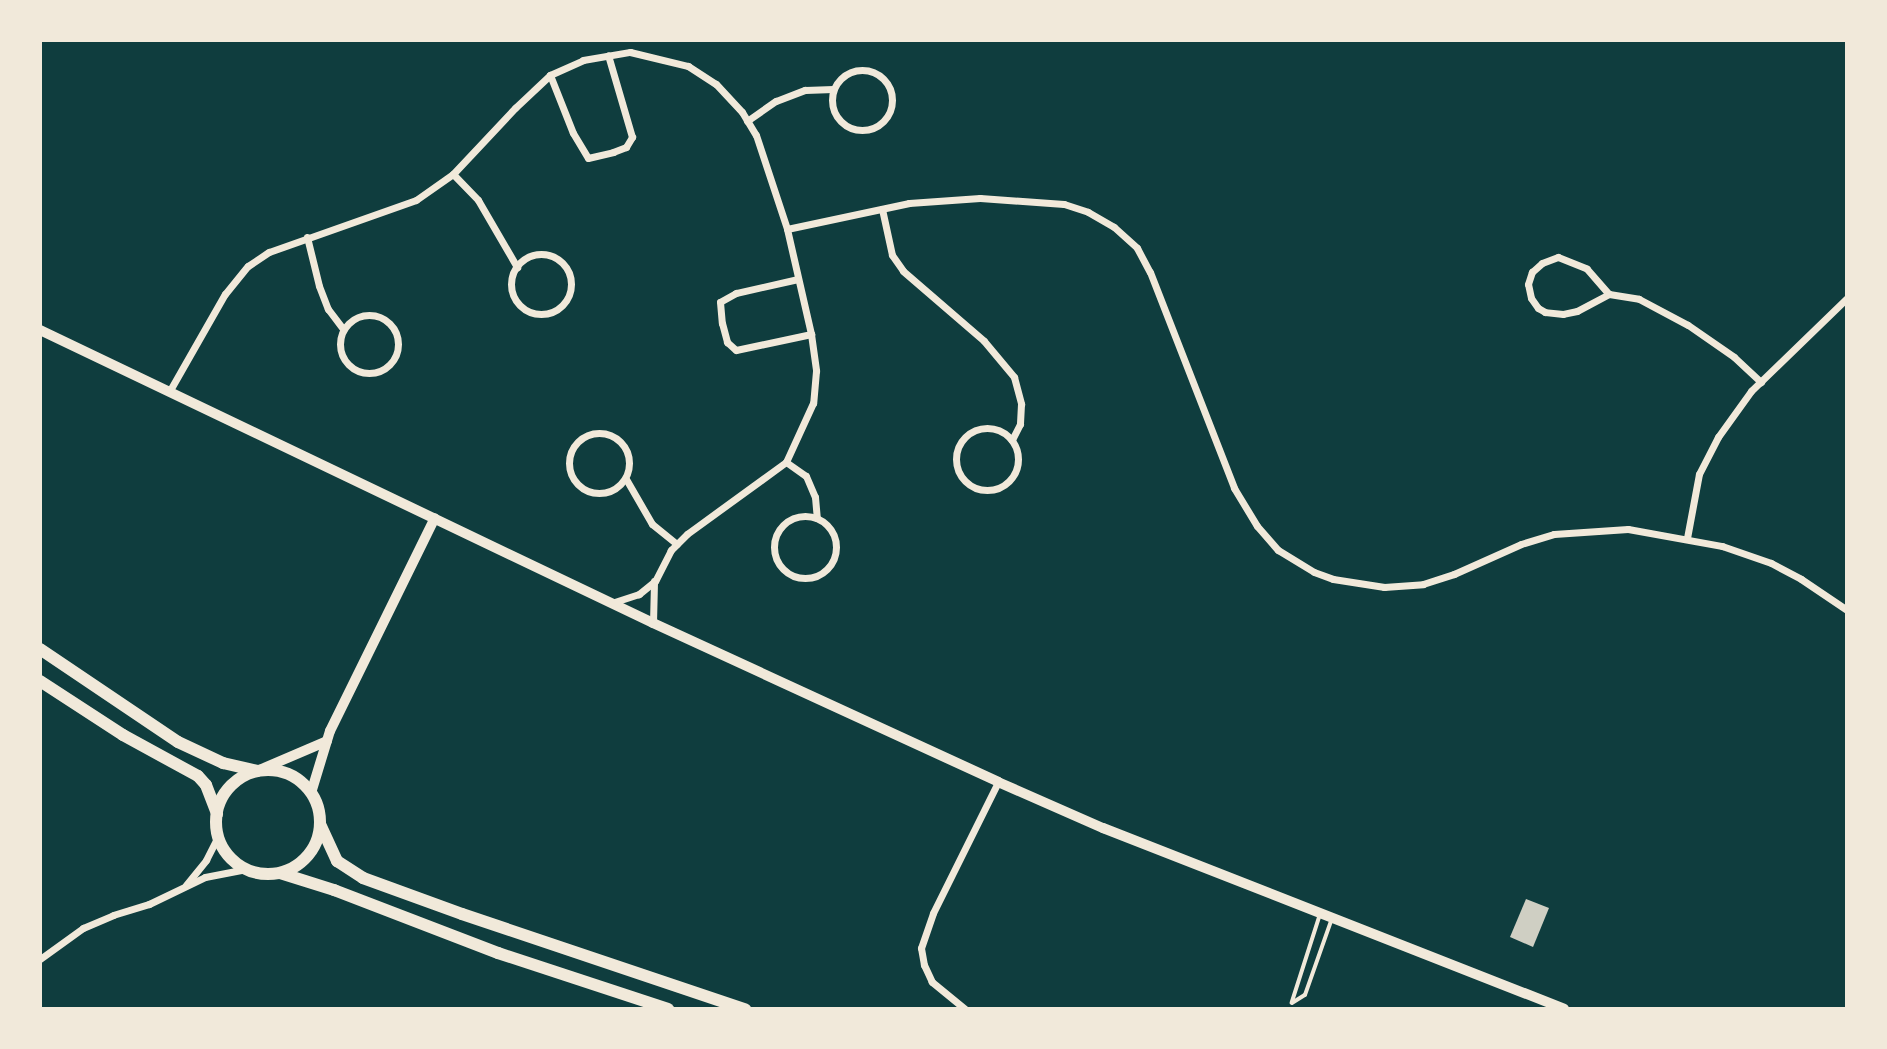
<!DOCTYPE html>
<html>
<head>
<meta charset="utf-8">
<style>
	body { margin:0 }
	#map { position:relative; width:1887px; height:1049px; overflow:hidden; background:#0f3d3e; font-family:"Titillium Web",sans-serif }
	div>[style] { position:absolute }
	.building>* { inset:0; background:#cfcfc3 }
	.service>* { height:3.5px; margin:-1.75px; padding:0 1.75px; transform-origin:1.75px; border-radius:1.75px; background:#f1e9da }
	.minor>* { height:7px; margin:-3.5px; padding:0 3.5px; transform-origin:3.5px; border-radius:3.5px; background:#f1e9da }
	.minor>.ring { margin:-3.5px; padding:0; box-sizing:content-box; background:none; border:7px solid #f1e9da; border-radius:50% }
	.tertiary>* { height:10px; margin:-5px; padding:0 5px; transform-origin:5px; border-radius:5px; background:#f1e9da }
	.primary>* { height:12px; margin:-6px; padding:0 6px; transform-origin:6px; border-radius:6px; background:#f1e9da }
	.primary>.ring { margin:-6px; padding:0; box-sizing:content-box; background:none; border:12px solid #f1e9da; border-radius:50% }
	span { translate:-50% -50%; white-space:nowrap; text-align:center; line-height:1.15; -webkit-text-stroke:6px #f1e9da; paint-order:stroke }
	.frame { position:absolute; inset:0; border:42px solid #f1e9da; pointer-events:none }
</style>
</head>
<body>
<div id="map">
	<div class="building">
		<i style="clip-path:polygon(1526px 899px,1549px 908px,1533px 947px,1510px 937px)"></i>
	</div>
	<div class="service">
		<i style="left:1320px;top:916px;width:91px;rotate:107.8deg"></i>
		<i style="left:1292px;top:1003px;width:15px;rotate:-32deg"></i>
		<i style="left:1305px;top:995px;width:78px;rotate:-70.6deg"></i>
	</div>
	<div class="minor">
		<i class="ring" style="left:832px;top:70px;width:53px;height:53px"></i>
		<i style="left:550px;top:75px;width:62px;rotate:68.4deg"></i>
		<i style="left:573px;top:133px;width:29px;rotate:59deg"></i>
		<i style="left:588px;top:158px;width:26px;rotate:-13deg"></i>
		<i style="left:613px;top:152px;width:14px;rotate:-21deg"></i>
		<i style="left:626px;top:147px;width:12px;rotate:-59deg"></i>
		<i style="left:632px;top:137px;width:85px;rotate:-106.3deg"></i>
		<i style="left:747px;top:121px;width:35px;rotate:-35deg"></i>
		<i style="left:776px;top:101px;width:31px;rotate:-21deg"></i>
		<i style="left:805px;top:90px;width:28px;rotate:-2deg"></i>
		<i style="left:453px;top:174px;width:36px;rotate:46deg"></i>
		<i style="left:478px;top:200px;width:78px;rotate:59.8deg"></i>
		<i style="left:882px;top:209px;width:47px;rotate:77.7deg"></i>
		<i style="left:892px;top:255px;width:19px;rotate:55deg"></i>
		<i style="left:903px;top:271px;width:107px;rotate:40.8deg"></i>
		<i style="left:984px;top:341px;width:47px;rotate:50.2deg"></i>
		<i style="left:1014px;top:377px;width:28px;rotate:75deg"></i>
		<i style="left:1021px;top:404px;width:20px;rotate:93deg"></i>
		<i style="left:1020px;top:424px;width:18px;rotate:117deg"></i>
		<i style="left:787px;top:229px;width:125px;rotate:-12deg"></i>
		<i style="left:909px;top:203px;width:71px;rotate:-4deg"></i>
		<i style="left:980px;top:198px;width:84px;rotate:4.1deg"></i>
		<i style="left:1064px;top:204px;width:25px;rotate:18deg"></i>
		<i style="left:1088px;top:212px;width:30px;rotate:30deg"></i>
		<i style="left:1114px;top:227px;width:31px;rotate:42deg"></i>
		<i style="left:1137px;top:248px;width:27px;rotate:62deg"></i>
		<i style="left:1150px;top:272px;width:232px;rotate:68.7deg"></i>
		<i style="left:1234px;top:488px;width:44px;rotate:58.8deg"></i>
		<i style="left:1257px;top:526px;width:32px;rotate:49deg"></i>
		<i style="left:1278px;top:550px;width:42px;rotate:31.4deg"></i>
		<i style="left:1314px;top:572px;width:20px;rotate:20deg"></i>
		<i style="left:1333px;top:579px;width:52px;rotate:8.9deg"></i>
		<i style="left:1384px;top:587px;width:39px;rotate:-4deg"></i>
		<i style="left:1423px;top:584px;width:33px;rotate:-18deg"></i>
		<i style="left:1454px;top:574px;width:73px;rotate:-24.1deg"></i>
		<i style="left:1521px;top:544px;width:34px;rotate:-17deg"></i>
		<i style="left:1554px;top:534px;width:74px;rotate:-3.9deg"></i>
		<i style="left:1628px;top:529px;width:96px;rotate:10.3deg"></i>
		<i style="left:1722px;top:546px;width:52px;rotate:19.1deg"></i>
		<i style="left:1771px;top:563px;width:34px;rotate:28deg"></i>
		<i style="left:1801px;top:579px;width:55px;rotate:34deg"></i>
		<i style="left:307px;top:237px;width:50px;rotate:76.2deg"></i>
		<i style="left:319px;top:286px;width:25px;rotate:69deg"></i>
		<i style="left:328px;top:309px;width:25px;rotate:53deg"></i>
		<i class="ring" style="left:511px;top:254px;width:53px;height:53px"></i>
		<i style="left:1558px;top:257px;width:31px;rotate:22deg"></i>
		<i style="left:1587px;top:269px;width:33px;rotate:49deg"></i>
		<i style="left:1609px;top:294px;width:36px;rotate:152deg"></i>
		<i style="left:1577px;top:311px;width:14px;rotate:168deg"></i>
		<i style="left:1563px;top:314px;width:18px;rotate:-174deg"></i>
		<i style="left:1545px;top:312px;width:8px;rotate:-150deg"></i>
		<i style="left:1538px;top:308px;width:12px;rotate:-125deg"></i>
		<i style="left:1531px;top:298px;width:14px;rotate:-102deg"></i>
		<i style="left:1528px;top:284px;width:13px;rotate:-72deg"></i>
		<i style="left:1532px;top:272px;width:13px;rotate:-42deg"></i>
		<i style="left:1542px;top:263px;width:17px;rotate:-21deg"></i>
		<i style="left:798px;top:279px;width:64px;rotate:167.3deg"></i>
		<i style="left:736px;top:293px;width:18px;rotate:151deg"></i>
		<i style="left:720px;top:302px;width:21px;rotate:85deg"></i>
		<i style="left:722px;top:323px;width:20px;rotate:75deg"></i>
		<i style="left:727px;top:342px;width:12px;rotate:42deg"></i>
		<i style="left:736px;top:350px;width:77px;rotate:-12deg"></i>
		<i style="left:1609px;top:294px;width:30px;rotate:9deg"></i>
		<i style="left:1639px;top:299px;width:55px;rotate:28deg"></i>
		<i style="left:1688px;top:325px;width:56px;rotate:34.8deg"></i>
		<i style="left:1734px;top:357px;width:37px;rotate:43deg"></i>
		<i class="ring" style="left:340px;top:315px;width:51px;height:51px"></i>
		<i style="left:169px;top:392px;width:113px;rotate:-60.3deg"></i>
		<i style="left:225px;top:294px;width:36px;rotate:-51deg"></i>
		<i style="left:248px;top:266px;width:25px;rotate:-34deg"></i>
		<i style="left:269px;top:252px;width:156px;rotate:-19.5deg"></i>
		<i style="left:416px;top:200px;width:45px;rotate:-35.1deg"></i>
		<i style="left:453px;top:174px;width:91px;rotate:-46.8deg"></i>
		<i style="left:515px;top:108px;width:48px;rotate:-43.3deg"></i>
		<i style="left:550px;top:75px;width:36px;rotate:-24deg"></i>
		<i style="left:583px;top:60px;width:48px;rotate:-9.7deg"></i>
		<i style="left:630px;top:52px;width:60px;rotate:13.6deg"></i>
		<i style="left:688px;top:66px;width:33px;rotate:33deg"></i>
		<i style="left:716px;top:84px;width:38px;rotate:47deg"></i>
		<i style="left:742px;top:112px;width:27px;rotate:59deg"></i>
		<i style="left:756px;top:135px;width:99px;rotate:71.7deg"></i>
		<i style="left:787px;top:229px;width:108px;rotate:77.1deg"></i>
		<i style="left:811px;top:334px;width:37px;rotate:82deg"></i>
		<i style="left:816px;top:371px;width:32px;rotate:95deg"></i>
		<i style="left:813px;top:403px;width:65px;rotate:114.6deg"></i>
		<i style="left:786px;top:462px;width:122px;rotate:144deg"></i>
		<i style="left:687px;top:534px;width:23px;rotate:135deg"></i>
		<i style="left:671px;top:550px;width:35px;rotate:117deg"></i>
		<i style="left:655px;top:581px;width:21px;rotate:141deg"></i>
		<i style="left:639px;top:594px;width:29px;rotate:162deg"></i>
		<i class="ring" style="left:956px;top:428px;width:55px;height:55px"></i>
		<i class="ring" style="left:569px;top:433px;width:53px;height:53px"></i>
		<i style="left:786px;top:462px;width:24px;rotate:35deg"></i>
		<i style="left:806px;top:476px;width:23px;rotate:67deg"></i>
		<i style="left:815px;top:497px;width:21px;rotate:85deg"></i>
		<i style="left:626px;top:479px;width:52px;rotate:60deg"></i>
		<i style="left:652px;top:524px;width:32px;rotate:39deg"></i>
		<i class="ring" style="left:774px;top:516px;width:55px;height:55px"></i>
		<i style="left:1687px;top:538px;width:65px;rotate:-79.4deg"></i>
		<i style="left:1699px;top:474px;width:42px;rotate:-62.8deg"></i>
		<i style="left:1718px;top:437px;width:57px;rotate:-54.3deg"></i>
		<i style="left:1751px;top:391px;width:134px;rotate:-44.1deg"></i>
		<i style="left:653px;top:623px;width:42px;rotate:-88.6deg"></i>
		<i style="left:186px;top:885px;width:32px;rotate:-51deg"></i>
		<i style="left:206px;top:860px;width:27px;rotate:-63deg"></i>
		<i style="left:40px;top:959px;width:53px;rotate:-35.8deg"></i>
		<i style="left:83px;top:928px;width:33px;rotate:-23deg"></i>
		<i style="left:113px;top:915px;width:38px;rotate:-17deg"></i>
		<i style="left:149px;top:904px;width:62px;rotate:-25.7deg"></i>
		<i style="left:205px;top:877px;width:42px;rotate:-11deg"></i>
		<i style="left:965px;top:1009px;width:43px;rotate:-140.7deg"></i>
		<i style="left:932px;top:982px;width:19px;rotate:-115deg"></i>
		<i style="left:924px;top:965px;width:17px;rotate:-100deg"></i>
		<i style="left:921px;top:948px;width:37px;rotate:-71deg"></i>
		<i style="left:933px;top:913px;width:146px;rotate:-63.6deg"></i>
	</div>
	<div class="tertiary">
		<i style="left:40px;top:330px;width:679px;rotate:25.55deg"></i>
		<i style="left:653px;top:623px;width:380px;rotate:24.7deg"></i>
		<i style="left:998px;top:782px;width:115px;rotate:23.7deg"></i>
		<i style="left:1103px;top:828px;width:495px;rotate:21.4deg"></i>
		<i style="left:257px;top:771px;width:76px;rotate:-23.2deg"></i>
		<i style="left:311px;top:793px;width:65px;rotate:-73deg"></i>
		<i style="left:330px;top:731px;width:237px;rotate:-63.8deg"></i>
	</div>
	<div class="primary">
		<i style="left:40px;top:649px;width:166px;rotate:34deg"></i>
		<i style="left:178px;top:742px;width:50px;rotate:25deg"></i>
		<i style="left:223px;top:763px;width:35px;rotate:13deg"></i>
		<i style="left:40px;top:681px;width:99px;rotate:33deg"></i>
		<i style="left:123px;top:735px;width:85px;rotate:28.7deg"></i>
		<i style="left:198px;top:776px;width:12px;rotate:48deg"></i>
		<i style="left:206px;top:785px;width:31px;rotate:69deg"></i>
		<i class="ring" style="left:216px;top:770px;width:92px;height:92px"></i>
		<i style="left:320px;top:824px;width:41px;rotate:65.3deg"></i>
		<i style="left:337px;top:861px;width:31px;rotate:33deg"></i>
		<i style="left:363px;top:878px;width:105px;rotate:20deg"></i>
		<i style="left:462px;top:914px;width:299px;rotate:18.6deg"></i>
		<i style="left:280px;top:873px;width:57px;rotate:17.5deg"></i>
		<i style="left:334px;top:890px;width:176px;rotate:21deg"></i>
		<i style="left:498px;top:953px;width:179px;rotate:18.2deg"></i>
	</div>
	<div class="frame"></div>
</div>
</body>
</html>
